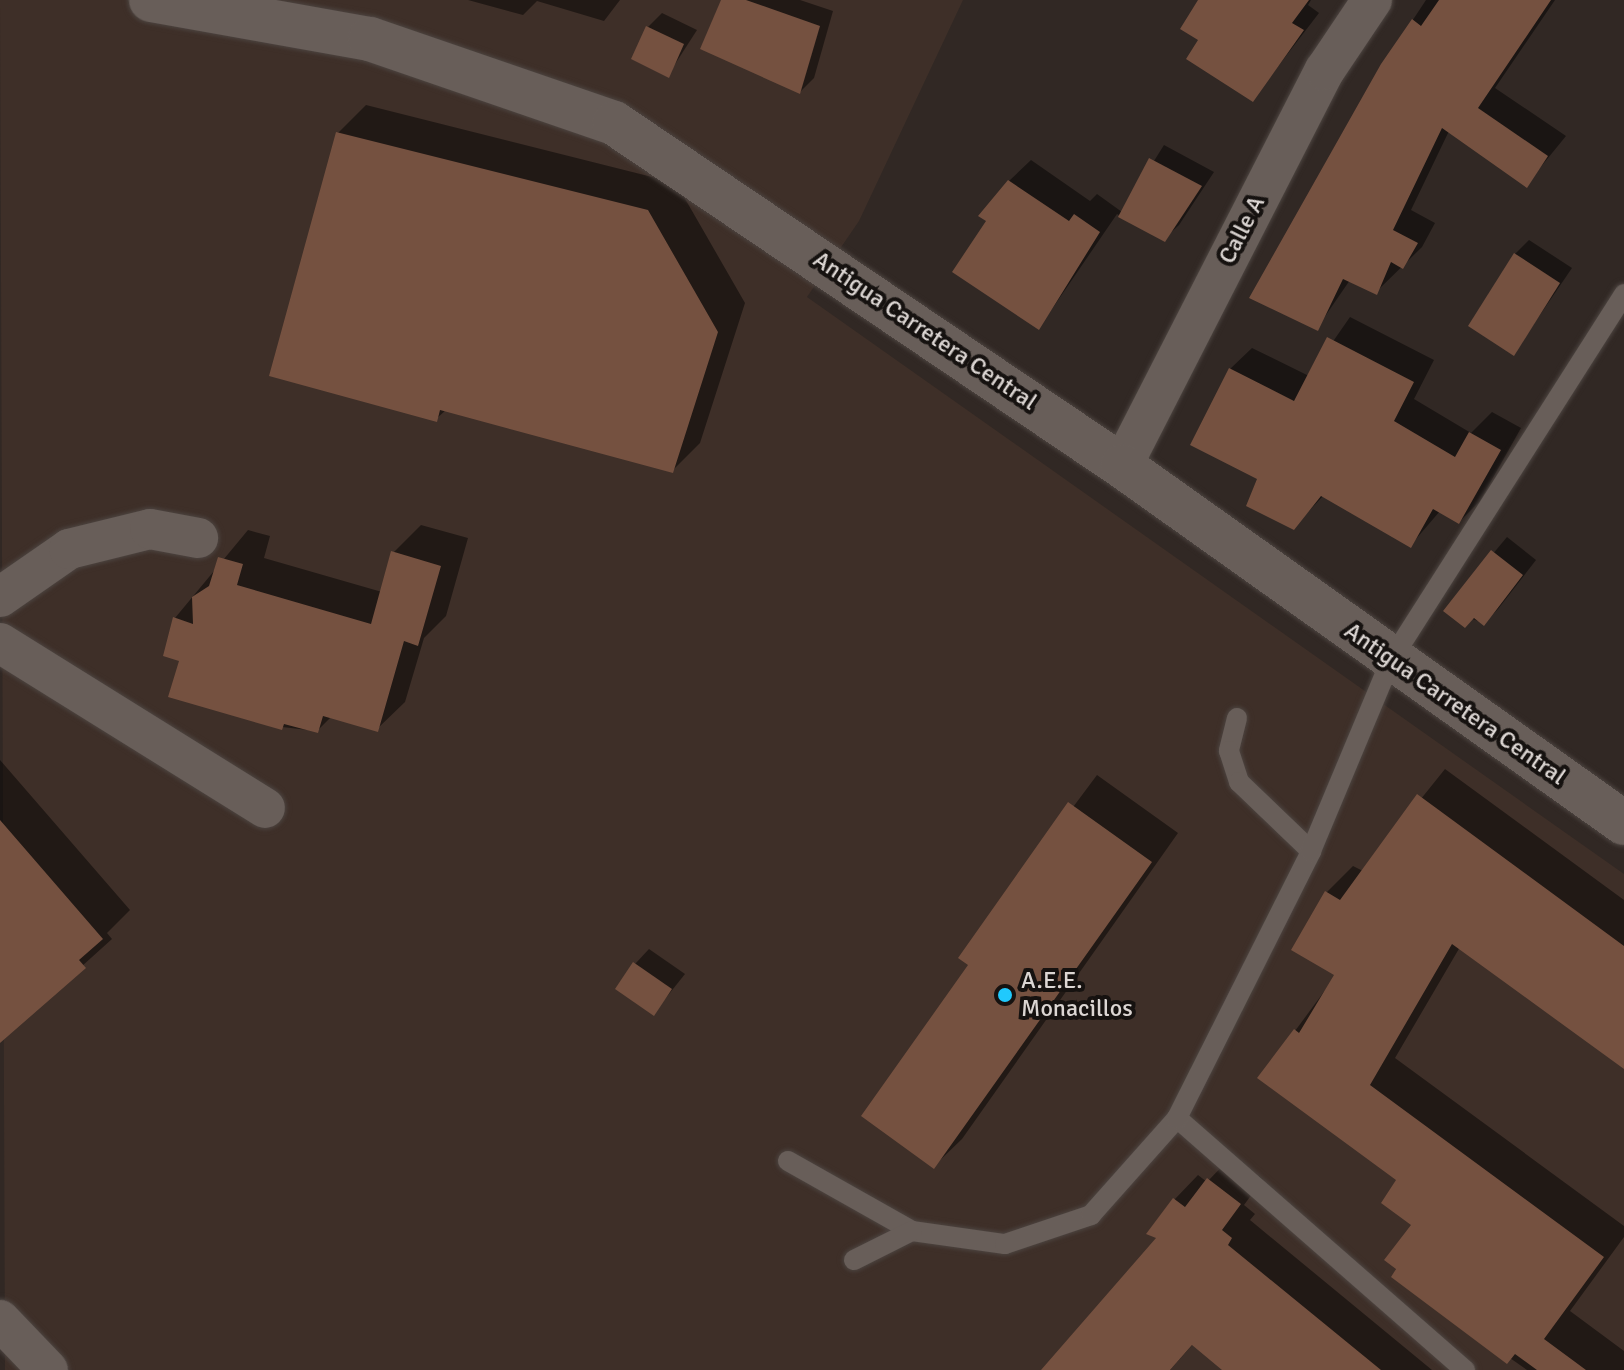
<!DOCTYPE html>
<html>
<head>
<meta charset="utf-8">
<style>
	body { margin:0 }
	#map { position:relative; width:1624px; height:1370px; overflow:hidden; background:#312824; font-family:Signika,sans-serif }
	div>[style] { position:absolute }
	.built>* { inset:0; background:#3e2f28 }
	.shadow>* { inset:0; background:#0007 }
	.building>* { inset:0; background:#755140 }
	.roads { filter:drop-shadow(0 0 2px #4c4440) drop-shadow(0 0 2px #4c4440) }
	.service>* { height:20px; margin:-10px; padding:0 10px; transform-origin:10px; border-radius:10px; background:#685e59 }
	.minor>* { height:40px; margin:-20px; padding:0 20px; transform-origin:20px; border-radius:20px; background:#685e59 }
	.tertiary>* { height:44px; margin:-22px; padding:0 22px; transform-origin:22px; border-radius:22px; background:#685e59 }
	.dots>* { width:22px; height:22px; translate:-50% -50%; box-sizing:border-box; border:4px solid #161210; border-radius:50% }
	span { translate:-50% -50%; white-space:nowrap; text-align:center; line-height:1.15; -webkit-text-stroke:8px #161210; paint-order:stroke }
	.street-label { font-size:24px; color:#dcd6d3 }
	.poi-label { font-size:24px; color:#dcd6d3 }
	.left { translate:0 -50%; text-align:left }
</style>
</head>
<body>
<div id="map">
	<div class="built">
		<i style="clip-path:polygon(0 0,963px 0,859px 221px,807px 297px,1624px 874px,1624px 1370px,5px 1370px)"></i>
	</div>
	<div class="shadow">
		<i style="clip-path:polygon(468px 0,620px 0,604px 21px,537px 1px,523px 15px)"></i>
		<i style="clip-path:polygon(723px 0,800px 0,833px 11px,814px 78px,800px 92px)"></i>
		<i style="clip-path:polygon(1200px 0,1311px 0,1308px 5px,1319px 13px,1253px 99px,1201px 39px)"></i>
		<i style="clip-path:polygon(1426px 0,1555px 0,1495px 88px,1566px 136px,1526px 185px,1449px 131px,1411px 210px,1435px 223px,1422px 247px,1376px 292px,1350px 280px,1317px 328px,1383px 65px)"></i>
		<i style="clip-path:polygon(662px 13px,697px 30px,668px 75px,648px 27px)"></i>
		<i style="clip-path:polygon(366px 105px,676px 183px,745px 303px,700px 443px,672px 471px,446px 410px,436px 419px,338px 133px)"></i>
		<i style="clip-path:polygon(1164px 145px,1214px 172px,1179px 225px,1164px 239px,1117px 214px,1039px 328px,989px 221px,1009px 181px,1031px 160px,1090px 201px,1097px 194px,1122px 212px)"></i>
		<i style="clip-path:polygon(1529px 240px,1572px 268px,1514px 353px,1515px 254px)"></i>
		<i style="clip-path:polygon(1350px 317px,1434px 360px,1414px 399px,1471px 433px,1492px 412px,1521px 428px,1480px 501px,1459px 522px,1440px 511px,1410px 546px,1323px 496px,1293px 528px,1259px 478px,1192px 444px,1230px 369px,1252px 348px,1309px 376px)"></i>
		<i style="clip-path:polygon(421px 525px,468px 538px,446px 616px,424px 638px,405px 702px,377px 729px,332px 716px,317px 731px,282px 727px,182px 659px,175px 618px,248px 530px,270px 536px,264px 558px,382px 592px,393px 553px)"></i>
		<i style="clip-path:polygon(1507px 537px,1536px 560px,1498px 609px,1484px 623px,1446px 610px)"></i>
		<i style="clip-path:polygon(0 760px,130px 910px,107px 933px,112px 939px,0 1040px)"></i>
		<i style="clip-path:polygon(1445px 769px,1624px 900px,1624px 1067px,1460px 947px,1395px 1058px,1624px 1226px,1624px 1237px,1570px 1311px,1624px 1351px,1624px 1370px,1527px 1370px,1393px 1276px,1414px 1224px,1398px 1180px,1295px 1031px,1337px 974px,1326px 893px,1353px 866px,1363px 871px)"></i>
		<i style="clip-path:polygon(1097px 775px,1178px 833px,962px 1139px,934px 1166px,971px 965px,961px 957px)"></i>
		<i style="clip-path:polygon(649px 949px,685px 974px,653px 1014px,635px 964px)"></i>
		<i style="clip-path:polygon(1232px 1156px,1263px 1179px,1244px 1205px,1255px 1214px,1250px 1220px,1432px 1370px,1225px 1370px,1194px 1343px,1170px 1370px,1044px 1370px,1159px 1237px,1175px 1199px,1198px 1175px,1207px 1182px)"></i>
	</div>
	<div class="building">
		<i style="clip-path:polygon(721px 0,746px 0,820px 26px,800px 94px,700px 49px)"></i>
		<i style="clip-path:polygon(1198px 0,1309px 0,1292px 23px,1304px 30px,1253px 102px,1186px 59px,1198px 40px,1180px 29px)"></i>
		<i style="clip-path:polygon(1439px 0,1551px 0,1478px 108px,1548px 156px,1527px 188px,1442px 128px,1393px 230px,1418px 243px,1403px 269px,1391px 262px,1377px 295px,1343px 279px,1318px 331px,1249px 298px,1381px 64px,1412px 19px,1421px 26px)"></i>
		<i style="clip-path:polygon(646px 26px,684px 44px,669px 78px,631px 59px)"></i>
		<i style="clip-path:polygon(336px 132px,648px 210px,718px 332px,673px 473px,440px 410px,437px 422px,269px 376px)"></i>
		<i style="clip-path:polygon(1149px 158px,1202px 186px,1165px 242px,1118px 217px)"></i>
		<i style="clip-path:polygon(1008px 180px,1069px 221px,1074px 214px,1100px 232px,1039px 330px,952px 272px,986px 221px,978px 216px)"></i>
		<i style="clip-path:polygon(1514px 253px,1560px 283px,1514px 356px,1468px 326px)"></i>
		<i style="clip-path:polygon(1327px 337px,1414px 382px,1394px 421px,1455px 457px,1469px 432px,1501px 450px,1459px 524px,1433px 509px,1411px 548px,1321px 496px,1294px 530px,1246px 506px,1257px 479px,1190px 445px,1229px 368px,1294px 401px)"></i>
		<i style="clip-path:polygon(1491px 550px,1523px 575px,1484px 626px,1474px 618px,1465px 628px,1443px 611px)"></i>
		<i style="clip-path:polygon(391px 551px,441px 566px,418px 646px,404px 641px,378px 732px,323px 716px,318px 733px,284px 724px,282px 730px,168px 697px,179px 661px,163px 656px,173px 617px,193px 624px,192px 597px,209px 586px,218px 557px,243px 564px,237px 585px,371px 624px)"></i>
		<i style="clip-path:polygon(1417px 794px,1624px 946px,1624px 1069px,1452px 944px,1370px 1085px,1604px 1257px,1544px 1339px,1586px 1370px,1537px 1370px,1515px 1354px,1507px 1364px,1391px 1277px,1396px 1269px,1384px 1260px,1411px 1225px,1381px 1203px,1396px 1180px,1257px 1078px,1294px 1029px,1299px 1033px,1334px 975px,1291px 950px,1325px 891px,1340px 900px)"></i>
		<i style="clip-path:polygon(1068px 802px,1152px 862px,934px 1169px,861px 1116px,968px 965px,958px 958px)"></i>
		<i style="clip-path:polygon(0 820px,103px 939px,79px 960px,86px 968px,0 1043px)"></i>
		<i style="clip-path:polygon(633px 962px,672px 989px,654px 1016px,615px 989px)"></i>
		<i style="clip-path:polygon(1207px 1178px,1241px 1204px,1222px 1230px,1232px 1238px,1228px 1245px,1381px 1370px,1222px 1370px,1192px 1345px,1170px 1370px,1041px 1370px,1156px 1238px,1146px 1234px,1173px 1198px,1185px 1207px)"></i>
	</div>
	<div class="roads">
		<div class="service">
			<i style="left:1237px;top:718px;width:34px;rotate:104deg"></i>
			<i style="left:1229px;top:751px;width:33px;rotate:72deg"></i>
			<i style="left:1239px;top:782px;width:100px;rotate:43.8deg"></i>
			<i style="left:1177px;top:1118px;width:383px;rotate:41.2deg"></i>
			<i style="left:788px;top:1161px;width:142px;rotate:29.4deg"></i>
			<i style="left:912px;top:1231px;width:94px;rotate:8deg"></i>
			<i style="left:1005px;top:1244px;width:91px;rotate:-18.6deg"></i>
			<i style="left:1091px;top:1215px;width:130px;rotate:-48.4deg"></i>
			<i style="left:1177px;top:1118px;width:299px;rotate:-63.3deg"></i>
			<i style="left:1311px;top:851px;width:207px;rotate:-67.3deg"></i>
			<i style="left:1391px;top:660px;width:434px;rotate:-57.5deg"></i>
			<i style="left:854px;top:1260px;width:65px;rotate:-26.6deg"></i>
		</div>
		<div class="minor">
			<i style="left:1122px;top:466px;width:445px;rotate:-62.9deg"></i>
			<i style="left:1325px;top:70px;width:84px;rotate:-56.1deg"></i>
			<i style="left:0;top:597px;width:84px;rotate:-34.8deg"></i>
			<i style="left:69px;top:549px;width:83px;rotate:-13.9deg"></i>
			<i style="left:150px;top:529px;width:49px;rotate:10.6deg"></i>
			<i style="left:0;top:643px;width:312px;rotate:31.9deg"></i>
			<i style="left:0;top:1320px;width:69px;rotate:46.2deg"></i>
		</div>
		<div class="tertiary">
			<i style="left:151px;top:0;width:222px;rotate:10.1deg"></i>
			<i style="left:370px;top:39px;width:258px;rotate:19deg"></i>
			<i style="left:614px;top:123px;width:613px;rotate:34.03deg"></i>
			<i style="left:1122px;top:466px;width:616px;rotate:35.42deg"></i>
		</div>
	</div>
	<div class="dots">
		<i style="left:1005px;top:995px;background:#20c9fd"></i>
	</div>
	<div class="street-label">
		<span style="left:1242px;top:230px;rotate:-63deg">Calle A</span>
		<span style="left:925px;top:331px;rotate:34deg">Antigua Carretera Central</span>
		<span style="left:1455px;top:704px;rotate:35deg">Antigua Carretera Central</span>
	</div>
	<div class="poi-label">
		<span class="left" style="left:1021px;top:995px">A.E.E.<br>Monacillos</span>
	</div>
</div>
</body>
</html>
